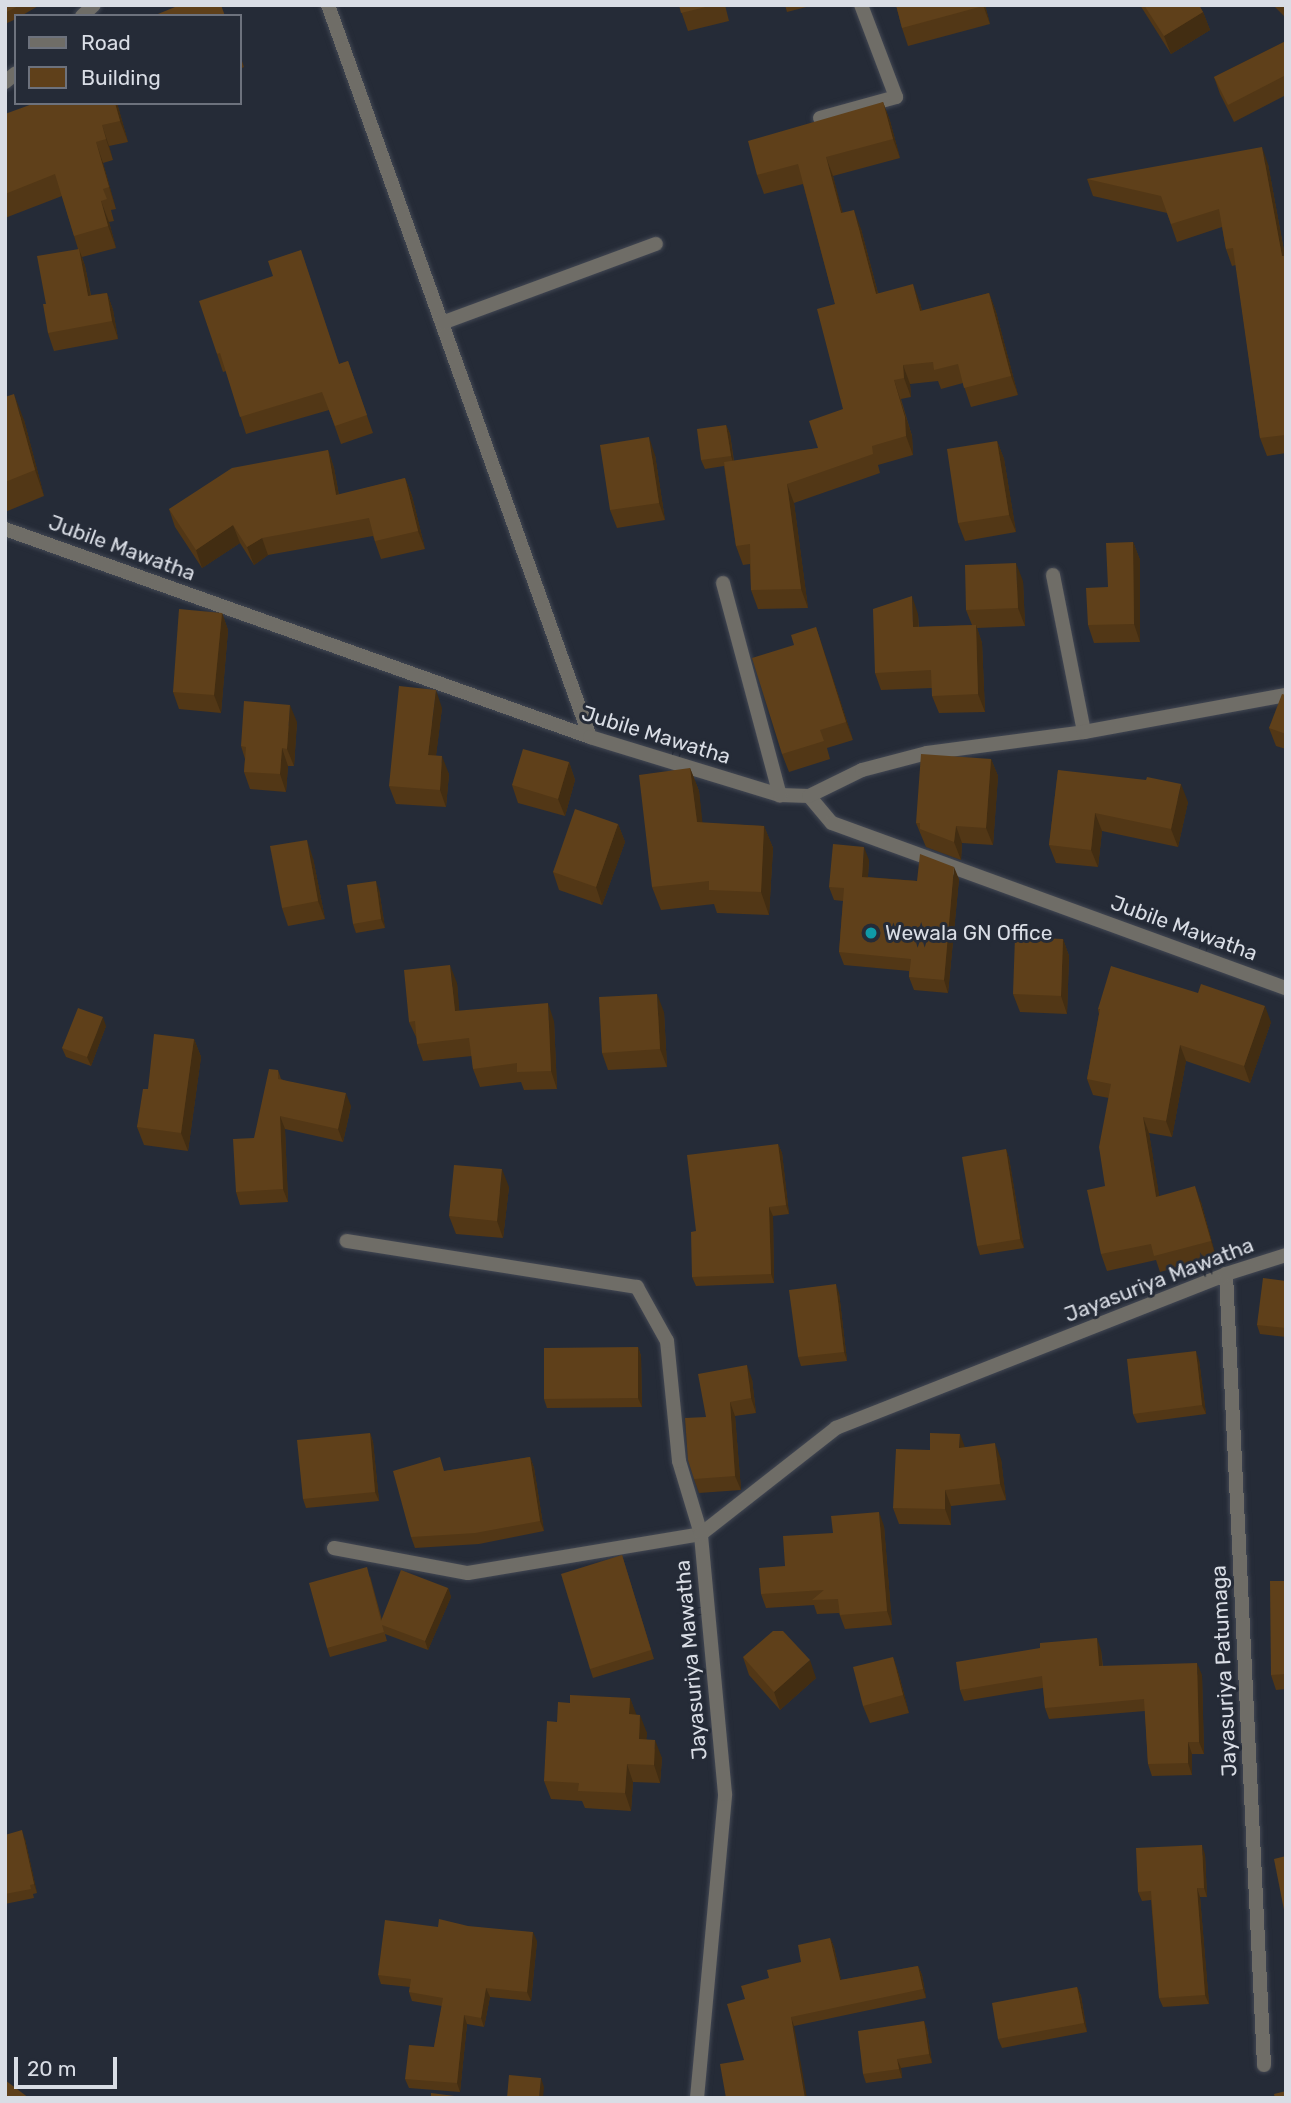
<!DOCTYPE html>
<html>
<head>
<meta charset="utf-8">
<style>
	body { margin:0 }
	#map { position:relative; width:1291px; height:2103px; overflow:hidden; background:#252b37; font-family:Rubik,sans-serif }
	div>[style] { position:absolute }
	.roads { filter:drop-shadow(0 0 2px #424753) drop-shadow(0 0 2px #424753) }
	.street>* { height:14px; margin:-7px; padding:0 7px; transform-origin:7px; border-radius:7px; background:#6f6d67 }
	.wall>* { inset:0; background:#523716 }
	.shaded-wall>* { inset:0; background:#422d12 }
	.building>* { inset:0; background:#5f401a }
	.dots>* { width:19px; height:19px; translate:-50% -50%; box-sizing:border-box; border:4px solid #252b37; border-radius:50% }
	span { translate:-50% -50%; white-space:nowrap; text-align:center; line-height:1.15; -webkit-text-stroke:6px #252b37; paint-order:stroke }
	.street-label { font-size:21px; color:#d9dde5 }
	.poi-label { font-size:21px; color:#d9dde5 }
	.left { translate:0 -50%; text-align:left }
	.frame { position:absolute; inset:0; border:7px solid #d9dde5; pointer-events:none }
	.legend { position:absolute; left:14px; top:14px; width:228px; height:91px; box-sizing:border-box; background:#252b37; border:2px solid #6d727d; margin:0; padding:9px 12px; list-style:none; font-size:21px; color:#d9dde5 }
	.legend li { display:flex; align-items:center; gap:14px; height:35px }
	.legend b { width:35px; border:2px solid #6d727d }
	.scale { position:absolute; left:14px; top:2057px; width:103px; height:32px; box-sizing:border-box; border:4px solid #d9dde5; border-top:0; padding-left:9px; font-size:21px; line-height:24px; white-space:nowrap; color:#d9dde5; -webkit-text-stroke:5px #252b37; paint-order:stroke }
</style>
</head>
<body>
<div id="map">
	<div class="roads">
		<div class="street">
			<i style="left:328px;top:5px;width:777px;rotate:70.31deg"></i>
			<i style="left:82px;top:16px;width:16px;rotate:-43deg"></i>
			<i style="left:5px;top:82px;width:14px;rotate:-39deg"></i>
			<i style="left:820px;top:118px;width:79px;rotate:-15.4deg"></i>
			<i style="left:896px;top:97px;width:98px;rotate:-110.8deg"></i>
			<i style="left:442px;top:323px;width:228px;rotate:-20.3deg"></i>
			<i style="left:5px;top:529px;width:621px;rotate:19.57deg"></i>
			<i style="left:590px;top:737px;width:199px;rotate:17deg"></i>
			<i style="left:780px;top:795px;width:29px;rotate:2deg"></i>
			<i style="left:809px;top:796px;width:35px;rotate:50deg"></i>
			<i style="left:832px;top:823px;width:483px;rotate:20deg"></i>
			<i style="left:1053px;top:575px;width:160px;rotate:78.8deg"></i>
			<i style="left:723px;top:583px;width:220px;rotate:75deg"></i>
			<i style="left:809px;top:796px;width:59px;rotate:-26.1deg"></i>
			<i style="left:862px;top:770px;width:67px;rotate:-14.7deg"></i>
			<i style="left:927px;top:753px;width:158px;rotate:-7.6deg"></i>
			<i style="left:1084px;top:732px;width:205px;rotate:-10.4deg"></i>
			<i style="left:1226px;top:1274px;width:792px;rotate:87.25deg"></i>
			<i style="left:334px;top:1548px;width:136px;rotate:10.6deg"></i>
			<i style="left:468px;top:1573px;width:236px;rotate:-9.5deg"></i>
			<i style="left:701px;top:1534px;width:76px;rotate:-106.8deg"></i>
			<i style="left:679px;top:1461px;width:121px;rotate:-95.7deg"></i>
			<i style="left:667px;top:1341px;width:62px;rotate:-119.1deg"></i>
			<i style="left:637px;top:1287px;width:294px;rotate:-171deg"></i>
			<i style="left:697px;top:2098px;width:305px;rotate:-84.7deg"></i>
			<i style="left:725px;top:1794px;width:261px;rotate:-95.3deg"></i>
			<i style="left:701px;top:1534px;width:172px;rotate:-38.1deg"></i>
			<i style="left:836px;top:1428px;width:419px;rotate:-21.5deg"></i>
			<i style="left:1226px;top:1274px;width:63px;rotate:-17.6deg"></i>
		</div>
	</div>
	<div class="wall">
		<i style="clip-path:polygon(5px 5px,40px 5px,21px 16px,16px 16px,16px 19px,5px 24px)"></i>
		<i style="clip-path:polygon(679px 5px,725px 5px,729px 21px,688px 31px)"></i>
		<i style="clip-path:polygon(785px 5px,814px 5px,787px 12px)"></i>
		<i style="clip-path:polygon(896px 5px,985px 5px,990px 24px,908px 46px,902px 28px)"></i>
		<i style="clip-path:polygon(1140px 5px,1199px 5px,1203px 12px,1210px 30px,1171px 54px)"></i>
		<i style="clip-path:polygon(1273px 5px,1286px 5px,1286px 18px)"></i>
		<i style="clip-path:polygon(1286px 41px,1286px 95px,1234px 122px,1220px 94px,1214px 77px)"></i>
		<i style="clip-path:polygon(240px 55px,244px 67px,240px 69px)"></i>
		<i style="clip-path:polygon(883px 102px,890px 121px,900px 158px,833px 176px,842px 213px,861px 229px,878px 293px,920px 303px,922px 311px,989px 293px,996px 312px,1018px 395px,971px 407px,963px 383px,941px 389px,938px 381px,910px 384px,911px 397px,901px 399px,912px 436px,913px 455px,878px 465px,880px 473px,794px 503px,808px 608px,758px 609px,751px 590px,750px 564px,743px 565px,736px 546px,724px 466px,705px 469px,701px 460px,726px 425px,730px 434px,734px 461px,818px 448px,843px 409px,835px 304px,803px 184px,764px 194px,757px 175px)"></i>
		<i style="clip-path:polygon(117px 103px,128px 142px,109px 146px,113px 160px,103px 163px,116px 209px,111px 210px,114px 221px,109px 222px,116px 248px,82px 257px,85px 266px,91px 295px,107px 293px,113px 310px,118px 339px,54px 351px,48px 333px,46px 304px,78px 249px,62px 196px,5px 218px,5px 114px)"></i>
		<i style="clip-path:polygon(1268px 164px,1285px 256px,1286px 256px,1286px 453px,1267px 456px,1260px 438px,1236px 265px,1232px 266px,1226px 249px,1222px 227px,1177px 242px,1167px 213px,1093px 196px,1087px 179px)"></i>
		<i style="clip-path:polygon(301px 250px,339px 364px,348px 361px,373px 433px,341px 444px,329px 410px,246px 434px,226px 371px,223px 372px,217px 354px,273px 276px)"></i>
		<i style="clip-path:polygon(5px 397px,24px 420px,44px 496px,5px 512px)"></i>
		<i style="clip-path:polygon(997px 441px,1004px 459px,1016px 532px,965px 541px,958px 523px)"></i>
		<i style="clip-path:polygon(328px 450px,334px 468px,339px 495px,405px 478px,412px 496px,425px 549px,381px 559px,373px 536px,268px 555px,254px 565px,240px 543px,202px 568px,175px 527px,169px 509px)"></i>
		<i style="clip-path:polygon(655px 455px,665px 520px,617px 528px,610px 510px)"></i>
		<i style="clip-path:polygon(1133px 542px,1140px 560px,1140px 642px,1094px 643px,1088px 625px,1108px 587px)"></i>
		<i style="clip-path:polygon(1023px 581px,1025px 626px,977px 628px,982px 643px,985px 712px,939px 713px,932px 696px,932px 688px,881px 690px,875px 673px,918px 614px,919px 627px,972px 625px,966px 610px)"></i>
		<i style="clip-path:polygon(222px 613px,228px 630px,221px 713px,179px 709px,173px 692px)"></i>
		<i style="clip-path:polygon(816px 627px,853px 740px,827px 748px,830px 759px,789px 772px,782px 754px,794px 645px)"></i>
		<i style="clip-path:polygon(1286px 695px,1286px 749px,1276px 746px,1269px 728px)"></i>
		<i style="clip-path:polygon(442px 708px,436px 755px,449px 774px,446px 807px,396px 804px,389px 786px)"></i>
		<i style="clip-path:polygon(297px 722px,294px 766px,288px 766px,286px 792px,250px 789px,244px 772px,245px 759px,241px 746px)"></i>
		<i style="clip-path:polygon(991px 759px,998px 776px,993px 845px,962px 843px,961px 860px,926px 847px,916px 823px)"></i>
		<i style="clip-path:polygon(569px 762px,575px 780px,565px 816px,518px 803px,512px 785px)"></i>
		<i style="clip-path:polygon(690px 768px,699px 791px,702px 823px,764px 826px,773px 848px,769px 915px,717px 913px,714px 904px,661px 910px,652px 887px)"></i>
		<i style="clip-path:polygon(1058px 770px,1188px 802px,1178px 847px,1102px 831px,1098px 867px,1056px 863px,1049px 845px)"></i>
		<i style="clip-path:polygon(618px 824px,625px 842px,602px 905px,559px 890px,553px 872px)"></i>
		<i style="clip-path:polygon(313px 858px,325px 919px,288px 926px,282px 908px)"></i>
		<i style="clip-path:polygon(869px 860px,868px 877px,917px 881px,959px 879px,948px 993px,914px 990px,909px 977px,909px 971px,844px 965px,839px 952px,843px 901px,834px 900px,829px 887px)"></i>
		<i style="clip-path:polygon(379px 890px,385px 928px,356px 933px,353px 924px)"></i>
		<i style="clip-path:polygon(1063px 939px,1069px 956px,1067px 1014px,1020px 1012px,1013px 994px)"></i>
		<i style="clip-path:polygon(457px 983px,459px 1011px,554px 1021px,557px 1089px,524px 1090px,521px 1082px,480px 1087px,473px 1069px,472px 1056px,423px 1061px,417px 1044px,417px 1039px,409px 1022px)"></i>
		<i style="clip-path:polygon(1098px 1009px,1271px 1022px,1250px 1083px,1186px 1061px,1172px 1137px,1149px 1133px,1159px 1196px,1201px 1202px,1216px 1257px,1160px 1272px,1156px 1260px,1107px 1271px,1101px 1254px,1105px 1186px,1109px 1098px,1093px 1095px,1087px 1079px,1099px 1014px)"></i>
		<i style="clip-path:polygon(664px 1012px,667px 1067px,608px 1070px,602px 1053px)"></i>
		<i style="clip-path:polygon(106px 1026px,91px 1066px,66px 1057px,62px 1048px)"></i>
		<i style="clip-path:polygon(194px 1039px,201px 1057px,188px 1151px,144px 1145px,137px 1127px,148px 1089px)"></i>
		<i style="clip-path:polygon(278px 1070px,281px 1079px,351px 1106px,343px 1142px,285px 1129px,288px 1202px,240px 1205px,236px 1192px)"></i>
		<i style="clip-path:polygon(778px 1144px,782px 1153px,789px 1214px,773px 1216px,774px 1283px,696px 1286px,692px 1277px,696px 1231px)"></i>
		<i style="clip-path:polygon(1006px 1149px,1009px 1158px,1024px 1248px,980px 1255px,977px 1246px)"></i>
		<i style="clip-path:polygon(509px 1187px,503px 1238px,456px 1234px,449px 1216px)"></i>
		<i style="clip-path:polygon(1286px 1281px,1286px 1337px,1260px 1334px,1257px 1325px)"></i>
		<i style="clip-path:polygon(839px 1293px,847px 1361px,801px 1366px,798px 1357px)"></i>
		<i style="clip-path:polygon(638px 1347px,641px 1356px,642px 1407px,547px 1408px,544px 1399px)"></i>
		<i style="clip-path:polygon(1199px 1360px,1206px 1414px,1137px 1423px,1133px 1414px)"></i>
		<i style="clip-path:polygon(752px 1379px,756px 1413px,735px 1416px,741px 1490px,699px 1493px,694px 1479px,706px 1417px)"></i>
		<i style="clip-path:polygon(370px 1433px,373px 1442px,379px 1501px,306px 1508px,303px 1499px)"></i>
		<i style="clip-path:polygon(965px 1447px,1001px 1459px,1006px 1500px,951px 1506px,951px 1525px,899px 1524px,893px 1508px,930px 1450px)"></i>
		<i style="clip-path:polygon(530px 1457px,534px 1468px,544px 1531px,479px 1544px,415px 1548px,411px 1537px,445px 1471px)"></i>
		<i style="clip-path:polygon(884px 1526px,892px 1625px,845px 1629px,839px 1613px,817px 1614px,814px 1605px,766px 1608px,761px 1594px,785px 1566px,833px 1533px)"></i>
		<i style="clip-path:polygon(622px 1555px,654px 1659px,593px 1678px,590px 1669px)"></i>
		<i style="clip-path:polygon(370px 1576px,382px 1620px,448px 1588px,451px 1597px,428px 1650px,385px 1634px,387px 1641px,330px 1657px,327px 1648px)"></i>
		<i style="clip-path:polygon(1286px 1581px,1286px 1689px,1276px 1690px,1271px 1675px)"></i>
		<i style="clip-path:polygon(1101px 1650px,1103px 1666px,1202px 1675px,1204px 1754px,1192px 1754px,1192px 1775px,1152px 1776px,1148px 1764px,1145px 1711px,1049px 1719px,1045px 1708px,1043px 1688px,964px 1701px,960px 1690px)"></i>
		<i style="clip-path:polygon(743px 1657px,816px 1678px,780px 1710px,749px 1675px)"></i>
		<i style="clip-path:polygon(893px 1657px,899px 1675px,909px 1713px,870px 1723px,863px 1706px)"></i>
		<i style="clip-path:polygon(630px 1698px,636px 1715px,647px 1733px,646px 1739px,662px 1758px,660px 1783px,633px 1782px,631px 1811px,585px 1808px,582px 1801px,551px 1799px,544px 1781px,557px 1722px,570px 1703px)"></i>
		<i style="clip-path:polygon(5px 1835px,25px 1839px,37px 1893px,33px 1894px,34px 1898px,5px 1904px)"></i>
		<i style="clip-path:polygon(1205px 1854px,1207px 1897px,1200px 1897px,1209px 2004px,1163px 2007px,1159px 1998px,1151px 1900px,1142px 1901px,1138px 1892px)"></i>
		<i style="clip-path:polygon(830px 1938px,834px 1947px,841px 1980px,918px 1966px,922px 1975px,926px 1998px,794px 2026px,744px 2060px,745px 1999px,769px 1978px,801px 1962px)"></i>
		<i style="clip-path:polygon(537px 1941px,531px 2001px,490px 1997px,484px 2027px,467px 2024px,460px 2092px,409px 2088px,405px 2079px,434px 2047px,442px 2006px,412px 2001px,409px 1992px,410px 1987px,381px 1984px,378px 1975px)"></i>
		<i style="clip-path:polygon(1077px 1987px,1081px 1996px,1087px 2032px,1002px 2048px,998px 2039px)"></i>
		<i style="clip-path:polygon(924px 2021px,927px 2030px,932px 2063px,901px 2068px,902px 2078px,866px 2083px,863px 2074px)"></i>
	</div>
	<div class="shaded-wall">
		<i style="clip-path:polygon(983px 5px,985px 5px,990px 24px)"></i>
		<i style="clip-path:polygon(1203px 12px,1210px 30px,1171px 54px,1164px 36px)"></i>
		<i style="clip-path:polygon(883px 102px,890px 121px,900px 158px,893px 139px)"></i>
		<i style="clip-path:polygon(115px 103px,117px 103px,128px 142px,120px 121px)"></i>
		<i style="clip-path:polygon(102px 125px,109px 146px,113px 160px,106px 139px)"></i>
		<i style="clip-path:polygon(96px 142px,103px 163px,116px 209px,109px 187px)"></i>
		<i style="clip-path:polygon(1262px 147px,1268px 164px,1286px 262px,1282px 256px)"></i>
		<i style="clip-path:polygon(826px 157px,833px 176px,848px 232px,841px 213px)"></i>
		<i style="clip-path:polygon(101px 201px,109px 222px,116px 248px,108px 226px)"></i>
		<i style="clip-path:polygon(854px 210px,861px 229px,883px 313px,876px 294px)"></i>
		<i style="clip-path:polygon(79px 249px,85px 266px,94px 314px,88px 296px)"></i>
		<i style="clip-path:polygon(913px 284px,920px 303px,927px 330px,920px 311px)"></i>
		<i style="clip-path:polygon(107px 293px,113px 310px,118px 339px,112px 321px)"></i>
		<i style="clip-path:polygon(989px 293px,996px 312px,1018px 395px,1011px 376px)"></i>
		<i style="clip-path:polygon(903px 365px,910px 384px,911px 397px,904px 378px)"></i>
		<i style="clip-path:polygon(894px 380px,912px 436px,913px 455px,906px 436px)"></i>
		<i style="clip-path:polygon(14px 394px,24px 420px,44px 496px,35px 470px)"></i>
		<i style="clip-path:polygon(726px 425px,730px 434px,734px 465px,731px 456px)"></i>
		<i style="clip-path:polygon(649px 437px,655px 455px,665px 520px,659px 503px)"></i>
		<i style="clip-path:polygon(997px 441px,1004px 459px,1016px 532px,1009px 515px)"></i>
		<i style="clip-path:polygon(328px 450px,334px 468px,342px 513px,336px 495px)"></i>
		<i style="clip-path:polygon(405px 478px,412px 496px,425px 549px,418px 531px)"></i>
		<i style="clip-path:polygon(787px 484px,794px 503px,808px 608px,801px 589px)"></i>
		<i style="clip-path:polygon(233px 525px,240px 543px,202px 568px,196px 550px)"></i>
		<i style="clip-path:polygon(262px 538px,268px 555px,254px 565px,247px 547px)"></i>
		<i style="clip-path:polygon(1133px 542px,1140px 560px,1140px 642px,1134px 624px)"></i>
		<i style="clip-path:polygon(1016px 563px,1023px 581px,1025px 626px,1018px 608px)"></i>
		<i style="clip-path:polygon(912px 596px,918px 614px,919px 645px,913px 627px)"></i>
		<i style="clip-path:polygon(222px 613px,228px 630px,221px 713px,214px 695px)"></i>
		<i style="clip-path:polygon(976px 625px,982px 643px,985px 712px,978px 694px)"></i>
		<i style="clip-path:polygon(816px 627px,822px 645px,853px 740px,846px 722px)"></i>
		<i style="clip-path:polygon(436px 690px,442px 708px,434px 772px,428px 755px)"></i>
		<i style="clip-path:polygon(290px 705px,297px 722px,294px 766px,287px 749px)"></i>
		<i style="clip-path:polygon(282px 748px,288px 766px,286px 792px,280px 774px)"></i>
		<i style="clip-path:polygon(442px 756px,449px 774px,446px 807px,440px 790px)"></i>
		<i style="clip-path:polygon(991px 759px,998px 776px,993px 845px,986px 828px)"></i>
		<i style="clip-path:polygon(569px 762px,575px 780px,565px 816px,558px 799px)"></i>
		<i style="clip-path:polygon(690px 768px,699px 791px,705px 845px,697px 822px)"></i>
		<i style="clip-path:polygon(1181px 784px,1188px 802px,1178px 847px,1171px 829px)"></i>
		<i style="clip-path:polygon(1095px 813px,1102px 831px,1098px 867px,1091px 850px)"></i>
		<i style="clip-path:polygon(618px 824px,625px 842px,602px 905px,596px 887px)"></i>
		<i style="clip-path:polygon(764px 826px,773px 848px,769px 915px,761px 892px)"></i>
		<i style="clip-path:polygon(956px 826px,962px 843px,961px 860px,954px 842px)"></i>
		<i style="clip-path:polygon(307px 840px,313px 858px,325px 919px,318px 901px)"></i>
		<i style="clip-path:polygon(864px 847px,869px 860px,867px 889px,862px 877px)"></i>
		<i style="clip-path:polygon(954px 867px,959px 879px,948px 993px,944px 980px)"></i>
		<i style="clip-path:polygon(376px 881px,379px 890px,385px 928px,381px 919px)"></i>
		<i style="clip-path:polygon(1063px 939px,1069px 956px,1067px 1014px,1061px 996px)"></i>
		<i style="clip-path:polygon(450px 965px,457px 983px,461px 1029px,455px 1011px)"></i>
		<i style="clip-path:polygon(657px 994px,664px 1012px,667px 1067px,660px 1049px)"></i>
		<i style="clip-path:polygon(548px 1003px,554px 1021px,557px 1089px,551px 1071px)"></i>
		<i style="clip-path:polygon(1265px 1006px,1271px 1022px,1250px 1083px,1244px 1066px)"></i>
		<i style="clip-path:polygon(103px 1017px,106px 1026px,91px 1066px,87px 1057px)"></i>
		<i style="clip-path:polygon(194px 1039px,201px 1057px,188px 1151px,181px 1133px)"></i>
		<i style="clip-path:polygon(1180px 1045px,1186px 1061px,1172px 1137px,1166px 1121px)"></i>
		<i style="clip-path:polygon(346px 1093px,351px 1106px,343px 1142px,338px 1129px)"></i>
		<i style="clip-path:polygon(280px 1116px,285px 1129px,288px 1202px,283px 1189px)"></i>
		<i style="clip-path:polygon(1143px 1117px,1149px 1133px,1162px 1213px,1156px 1197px)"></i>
		<i style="clip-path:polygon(778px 1144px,782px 1153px,789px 1214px,786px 1205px)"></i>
		<i style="clip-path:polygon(1006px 1149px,1009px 1158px,1024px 1248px,1020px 1239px)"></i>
		<i style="clip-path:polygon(502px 1169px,509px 1187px,503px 1238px,497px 1221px)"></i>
		<i style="clip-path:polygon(1195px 1186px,1201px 1202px,1216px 1257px,1211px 1241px)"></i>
		<i style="clip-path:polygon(769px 1207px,773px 1216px,774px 1283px,771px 1274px)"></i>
		<i style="clip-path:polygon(836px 1284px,839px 1293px,847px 1361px,844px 1352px)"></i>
		<i style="clip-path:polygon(638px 1347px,641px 1356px,642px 1407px,638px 1398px)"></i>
		<i style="clip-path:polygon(1196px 1351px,1199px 1360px,1206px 1414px,1202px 1405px)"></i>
		<i style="clip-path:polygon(747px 1365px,752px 1379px,756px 1413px,751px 1398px)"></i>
		<i style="clip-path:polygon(730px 1402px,735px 1416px,741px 1490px,735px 1476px)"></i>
		<i style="clip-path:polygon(370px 1433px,373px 1442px,379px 1501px,375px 1492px)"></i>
		<i style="clip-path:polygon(960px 1434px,966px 1450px,959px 1448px)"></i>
		<i style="clip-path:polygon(995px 1443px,1001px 1459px,1006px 1500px,1000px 1484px)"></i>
		<i style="clip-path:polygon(530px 1457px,534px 1468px,544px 1531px,540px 1521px)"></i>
		<i style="clip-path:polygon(945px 1490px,951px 1506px,951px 1525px,945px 1509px)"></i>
		<i style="clip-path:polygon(879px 1512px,884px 1526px,892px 1625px,887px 1611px)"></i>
		<i style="clip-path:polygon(448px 1588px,451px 1597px,428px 1650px,425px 1641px)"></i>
		<i style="clip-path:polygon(1097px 1638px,1101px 1650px,1103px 1677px,1099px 1666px)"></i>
		<i style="clip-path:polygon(893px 1657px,899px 1675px,909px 1713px,903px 1695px)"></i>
		<i style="clip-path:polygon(810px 1660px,816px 1678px,780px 1710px,774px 1692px)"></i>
		<i style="clip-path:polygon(1197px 1663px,1202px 1675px,1204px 1754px,1199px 1742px)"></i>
		<i style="clip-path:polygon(630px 1698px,637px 1716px,629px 1714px)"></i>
		<i style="clip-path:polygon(640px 1715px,647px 1733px,645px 1757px,639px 1739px)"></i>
		<i style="clip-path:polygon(655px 1740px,662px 1758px,660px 1783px,654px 1765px)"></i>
		<i style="clip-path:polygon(1188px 1742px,1192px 1754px,1192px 1775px,1188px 1763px)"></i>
		<i style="clip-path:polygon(627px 1764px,633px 1782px,631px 1811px,625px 1793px)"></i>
		<i style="clip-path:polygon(22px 1830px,25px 1839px,37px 1893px,34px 1884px)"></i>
		<i style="clip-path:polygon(1202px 1845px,1205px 1854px,1207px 1897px,1204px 1888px)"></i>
		<i style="clip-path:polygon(1197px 1888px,1200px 1897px,1209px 2004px,1205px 1995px)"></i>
		<i style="clip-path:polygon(533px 1932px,537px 1941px,531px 2001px,527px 1992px)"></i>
		<i style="clip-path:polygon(830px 1938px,834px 1947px,843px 1989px,840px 1980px)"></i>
		<i style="clip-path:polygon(918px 1966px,922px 1975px,926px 1998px,923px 1989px)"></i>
		<i style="clip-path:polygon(1077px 1987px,1081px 1996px,1087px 2032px,1084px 2023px)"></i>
		<i style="clip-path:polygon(486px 1988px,490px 1997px,484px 2027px,481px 2018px)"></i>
		<i style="clip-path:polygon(464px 2015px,467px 2024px,460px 2092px,457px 2083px)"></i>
		<i style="clip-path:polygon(791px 2017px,794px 2026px,807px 2098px,805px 2098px)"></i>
		<i style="clip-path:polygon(924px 2021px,927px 2030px,932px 2063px,929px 2054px)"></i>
		<i style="clip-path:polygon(897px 2059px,901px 2068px,902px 2078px,899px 2069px)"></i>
		<i style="clip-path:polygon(541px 2078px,544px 2087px,543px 2098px,539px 2098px)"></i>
	</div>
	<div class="building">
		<i style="clip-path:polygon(5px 5px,20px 5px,5px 13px)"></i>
		<i style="clip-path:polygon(180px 5px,221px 5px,225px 16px,153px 16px)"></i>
		<i style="clip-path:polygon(679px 5px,714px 5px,681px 13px)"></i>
		<i style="clip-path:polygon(896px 5px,983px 5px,983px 6px,902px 28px)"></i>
		<i style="clip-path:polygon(1144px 5px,1199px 5px,1203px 12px,1164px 36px)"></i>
		<i style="clip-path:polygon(1286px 41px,1286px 75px,1228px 105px,1214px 77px)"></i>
		<i style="clip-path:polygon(883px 102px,893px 139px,826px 157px,841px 213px,854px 210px,876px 294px,913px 284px,920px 311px,989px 293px,1011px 376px,964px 388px,958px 364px,934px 370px,933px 362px,903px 365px,904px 378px,894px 380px,905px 417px,906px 436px,872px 446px,873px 454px,787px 484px,801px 589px,751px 590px,750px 544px,736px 546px,724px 462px,818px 448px,809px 421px,843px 409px,817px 309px,835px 304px,798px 164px,757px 175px,748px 141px)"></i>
		<i style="clip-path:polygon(35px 103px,115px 103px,120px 121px,102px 125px,106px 139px,96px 142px,109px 187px,103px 189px,107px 199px,101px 201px,108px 226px,74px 236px,55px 174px,5px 194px,5px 114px)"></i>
		<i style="clip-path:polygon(1262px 147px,1282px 256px,1286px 256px,1286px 435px,1260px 438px,1233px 248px,1226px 249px,1219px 209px,1171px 224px,1161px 196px,1087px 179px)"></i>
		<i style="clip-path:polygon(79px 249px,88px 296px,107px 293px,112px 321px,48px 333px,43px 304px,46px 304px,37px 256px)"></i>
		<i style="clip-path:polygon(301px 250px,339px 364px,348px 361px,367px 415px,335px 426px,322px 392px,240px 417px,220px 353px,217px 354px,199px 301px,273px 276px,268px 261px)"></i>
		<i style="clip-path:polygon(14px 394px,35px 470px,5px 482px,5px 397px)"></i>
		<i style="clip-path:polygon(726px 425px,731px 456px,701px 460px,697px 429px)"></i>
		<i style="clip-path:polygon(649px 437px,659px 503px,610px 510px,600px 445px)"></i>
		<i style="clip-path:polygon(997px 441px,1009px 515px,958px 523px,947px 449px)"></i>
		<i style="clip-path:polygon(328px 450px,336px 495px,405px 478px,418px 531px,375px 541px,369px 518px,262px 538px,247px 547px,233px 525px,196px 550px,169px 509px,232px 468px)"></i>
		<i style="clip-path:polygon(1133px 542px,1134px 624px,1088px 625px,1086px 588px,1108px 587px,1106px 543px)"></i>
		<i style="clip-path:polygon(1016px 563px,1018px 608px,966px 610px,965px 565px)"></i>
		<i style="clip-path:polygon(912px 596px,913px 627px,976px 625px,978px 694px,932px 696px,931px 670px,875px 673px,873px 609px)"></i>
		<i style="clip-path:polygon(179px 609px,222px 613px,214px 695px,173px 692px)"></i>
		<i style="clip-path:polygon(816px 627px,846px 722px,820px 730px,824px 741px,782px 754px,752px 658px,794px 645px,791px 635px)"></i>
		<i style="clip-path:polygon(399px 686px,436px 690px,428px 755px,442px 756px,440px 790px,389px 786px)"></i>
		<i style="clip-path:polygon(1282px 694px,1286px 695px,1286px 734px,1269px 728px)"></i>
		<i style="clip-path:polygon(244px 701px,290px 705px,287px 749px,282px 748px,280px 774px,244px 772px,246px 747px,241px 746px)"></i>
		<i style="clip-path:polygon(523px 749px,569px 762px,558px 799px,512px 785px)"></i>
		<i style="clip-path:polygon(921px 754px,991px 759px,986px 828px,956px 826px,954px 842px,920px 829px,920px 823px,916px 823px)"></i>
		<i style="clip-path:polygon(690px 768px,697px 822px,764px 826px,761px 892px,709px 890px,709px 881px,652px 887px,639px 775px)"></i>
		<i style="clip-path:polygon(1058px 770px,1146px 780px,1147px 777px,1181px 784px,1171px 829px,1095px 813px,1091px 850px,1049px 845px)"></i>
		<i style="clip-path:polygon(575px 809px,618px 824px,596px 887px,553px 872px)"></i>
		<i style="clip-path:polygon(307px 840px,318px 901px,282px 908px,270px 846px)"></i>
		<i style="clip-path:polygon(833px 844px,864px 847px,862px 877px,917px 881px,920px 854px,954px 867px,944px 980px,909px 977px,911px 959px,839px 952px,844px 888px,829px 887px)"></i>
		<i style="clip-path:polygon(376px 881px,381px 919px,353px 924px,347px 885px)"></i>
		<i style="clip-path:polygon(1015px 937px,1063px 939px,1061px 996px,1013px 994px)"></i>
		<i style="clip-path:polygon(450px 965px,455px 1011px,548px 1003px,551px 1071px,517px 1072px,517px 1063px,473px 1069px,469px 1038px,417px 1044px,415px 1021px,409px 1022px,404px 970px)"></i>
		<i style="clip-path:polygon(1111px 966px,1198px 993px,1201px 984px,1265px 1006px,1244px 1066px,1180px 1045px,1166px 1121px,1143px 1117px,1156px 1197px,1195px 1186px,1211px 1241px,1154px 1256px,1151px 1244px,1101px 1254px,1087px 1190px,1105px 1186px,1099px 1147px,1111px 1084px,1087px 1079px,1100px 1009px,1098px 1009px)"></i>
		<i style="clip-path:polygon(657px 994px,660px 1049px,602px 1053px,599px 997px)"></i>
		<i style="clip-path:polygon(78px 1008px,103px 1017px,87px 1057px,62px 1048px)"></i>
		<i style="clip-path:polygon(154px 1034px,194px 1039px,181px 1133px,137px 1127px,143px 1089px,148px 1089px)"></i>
		<i style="clip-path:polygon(269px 1069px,278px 1070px,278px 1079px,346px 1093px,338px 1129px,280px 1116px,283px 1189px,236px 1192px,233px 1139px,254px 1138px)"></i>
		<i style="clip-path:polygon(778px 1144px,786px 1205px,769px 1207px,771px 1274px,692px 1277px,691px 1232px,696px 1231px,687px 1155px)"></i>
		<i style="clip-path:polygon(1006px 1149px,1020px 1239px,977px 1246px,962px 1157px)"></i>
		<i style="clip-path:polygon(454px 1165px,502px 1169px,497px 1221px,449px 1216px)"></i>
		<i style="clip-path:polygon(1263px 1278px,1286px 1281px,1286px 1328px,1257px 1325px)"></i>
		<i style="clip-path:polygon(836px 1284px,844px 1352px,798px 1357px,789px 1290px)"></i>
		<i style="clip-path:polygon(638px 1347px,638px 1398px,544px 1399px,544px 1348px)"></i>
		<i style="clip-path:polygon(1196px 1351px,1202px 1405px,1133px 1414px,1127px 1359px)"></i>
		<i style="clip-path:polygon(747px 1365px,751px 1398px,730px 1402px,735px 1476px,694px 1479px,688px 1460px,685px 1418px,706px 1417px,698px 1374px)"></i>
		<i style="clip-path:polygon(370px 1433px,375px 1492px,303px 1499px,297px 1440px)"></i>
		<i style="clip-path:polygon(930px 1433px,960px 1434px,959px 1448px,995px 1443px,1000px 1484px,945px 1490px,945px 1509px,893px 1508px,896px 1449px,930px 1450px)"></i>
		<i style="clip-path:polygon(440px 1457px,444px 1471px,530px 1457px,540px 1521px,475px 1533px,411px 1537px,393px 1471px)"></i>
		<i style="clip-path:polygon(879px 1512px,887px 1611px,840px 1615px,838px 1599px,812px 1600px,824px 1590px,761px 1594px,759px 1568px,785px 1566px,783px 1536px,833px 1533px,831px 1516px)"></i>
		<i style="clip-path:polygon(622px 1555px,651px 1650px,590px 1669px,561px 1574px)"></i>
		<i style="clip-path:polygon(367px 1567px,381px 1621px,401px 1570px,448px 1588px,425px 1641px,382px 1625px,384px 1632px,327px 1648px,309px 1583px)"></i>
		<i style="clip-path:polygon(1270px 1581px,1286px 1581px,1286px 1674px,1271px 1675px)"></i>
		<i style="clip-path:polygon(773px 1631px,783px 1631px,810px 1660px,774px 1692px,743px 1657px)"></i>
		<i style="clip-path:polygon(1097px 1638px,1099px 1666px,1197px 1663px,1199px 1742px,1188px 1742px,1188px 1763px,1148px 1764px,1144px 1699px,1045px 1708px,1042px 1676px,960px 1690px,956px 1662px,1040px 1648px,1040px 1643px)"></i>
		<i style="clip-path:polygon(893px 1657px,903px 1695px,863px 1706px,853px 1667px)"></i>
		<i style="clip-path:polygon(570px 1695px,630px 1698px,629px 1714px,640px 1715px,639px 1739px,655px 1740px,654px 1765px,627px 1764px,625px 1793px,578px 1791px,579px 1783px,544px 1781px,547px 1721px,557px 1722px,558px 1702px,570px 1703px)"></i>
		<i style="clip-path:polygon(22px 1830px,34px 1884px,30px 1885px,31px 1889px,5px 1894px,5px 1835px)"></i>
		<i style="clip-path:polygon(1202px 1845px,1204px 1888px,1197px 1888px,1205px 1995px,1159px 1998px,1151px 1891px,1138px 1892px,1136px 1848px)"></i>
		<i style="clip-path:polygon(1286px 1856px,1286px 1915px,1285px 1915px,1274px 1859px)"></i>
		<i style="clip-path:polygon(439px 1919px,468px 1926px,533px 1932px,527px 1992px,486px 1988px,481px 2018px,464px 2015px,457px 2083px,405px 2079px,409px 2045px,434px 2047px,443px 1998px,409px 1992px,411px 1979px,378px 1975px,385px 1920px,438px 1927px)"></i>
		<i style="clip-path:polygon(830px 1938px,840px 1980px,918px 1966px,923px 1989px,791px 2017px,805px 2098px,726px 2098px,720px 2064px,744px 2060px,727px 2004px,745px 1999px,741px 1986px,769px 1978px,767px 1970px,801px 1962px,798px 1945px)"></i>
		<i style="clip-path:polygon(1077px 1987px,1084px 2023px,998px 2039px,992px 2003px)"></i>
		<i style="clip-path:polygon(924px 2021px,929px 2054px,897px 2059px,899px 2069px,863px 2074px,858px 2031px)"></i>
		<i style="clip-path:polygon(509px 2075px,541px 2078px,539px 2098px,507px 2098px)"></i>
		<i style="clip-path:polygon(5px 2080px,29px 2098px,5px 2098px)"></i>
		<i style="clip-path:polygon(1286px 2091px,1286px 2098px,1275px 2098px,1274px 2094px)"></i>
		<i style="clip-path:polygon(431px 2093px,470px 2098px,431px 2098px)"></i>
	</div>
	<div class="dots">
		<i style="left:871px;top:933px;background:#0f9aa8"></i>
	</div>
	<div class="street-label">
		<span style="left:122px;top:548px;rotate:20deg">Jubile Mawatha</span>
		<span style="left:656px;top:735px;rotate:17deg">Jubile Mawatha</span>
		<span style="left:1184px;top:928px;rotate:20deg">Jubile Mawatha</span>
		<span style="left:1159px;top:1280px;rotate:-21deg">Jayasuriya Mawatha</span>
		<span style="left:691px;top:1660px;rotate:-95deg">Jayasuriya Mawatha</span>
		<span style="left:1224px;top:1671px;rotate:-93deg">Jayasuriya Patumaga</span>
	</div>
	<div class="poi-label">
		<span class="left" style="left:885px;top:933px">Wewala GN Office</span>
	</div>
	<div class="frame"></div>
	<ul class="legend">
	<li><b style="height:9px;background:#6f6d67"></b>Road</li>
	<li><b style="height:19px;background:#5f401a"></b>Building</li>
	</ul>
	<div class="scale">20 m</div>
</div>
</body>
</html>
